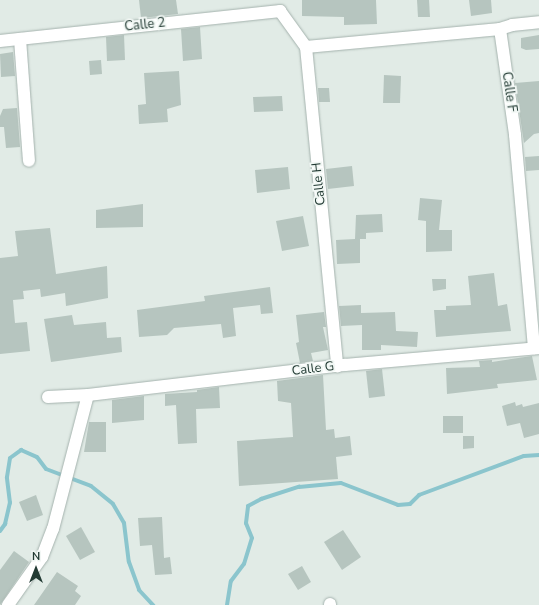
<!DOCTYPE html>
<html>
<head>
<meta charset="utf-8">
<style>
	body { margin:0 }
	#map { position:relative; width:539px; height:605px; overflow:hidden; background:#e1ebe6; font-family:"Nunito Sans",sans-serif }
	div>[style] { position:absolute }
	.stream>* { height:4px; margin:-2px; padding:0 2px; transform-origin:2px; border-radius:2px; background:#8bc5cd }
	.building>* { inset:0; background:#b6c5bf }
	.roads { filter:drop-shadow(0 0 1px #a4b2ad) drop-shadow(0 0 1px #a4b2ad) }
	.minor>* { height:12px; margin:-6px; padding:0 6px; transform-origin:6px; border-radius:6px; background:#fff }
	span { translate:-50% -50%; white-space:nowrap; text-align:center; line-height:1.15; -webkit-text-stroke:3.5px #f1f7f4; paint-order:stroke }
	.street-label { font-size:13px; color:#223a33 }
	.north { position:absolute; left:16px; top:549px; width:40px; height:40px; -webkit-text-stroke:3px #f1f7f4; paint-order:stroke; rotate:0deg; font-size:11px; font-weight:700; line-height:16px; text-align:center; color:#223a33 }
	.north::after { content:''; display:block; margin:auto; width:14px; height:18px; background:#223a33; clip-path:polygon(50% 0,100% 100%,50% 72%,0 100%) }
</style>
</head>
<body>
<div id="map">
	<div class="stream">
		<i style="left:0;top:531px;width:9px;rotate:-54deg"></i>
		<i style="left:5px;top:524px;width:22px;rotate:-77deg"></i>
		<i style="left:10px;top:503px;width:26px;rotate:-97deg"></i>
		<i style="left:7px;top:477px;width:19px;rotate:-81deg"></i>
		<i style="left:10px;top:458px;width:14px;rotate:-36deg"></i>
		<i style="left:21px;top:450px;width:17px;rotate:24deg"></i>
		<i style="left:37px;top:457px;width:15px;rotate:53deg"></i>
		<i style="left:46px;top:469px;width:48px;rotate:20.7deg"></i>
		<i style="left:91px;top:486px;width:28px;rotate:39deg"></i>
		<i style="left:113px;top:504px;width:22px;rotate:60deg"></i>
		<i style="left:124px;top:523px;width:39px;rotate:83deg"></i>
		<i style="left:129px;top:562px;width:30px;rotate:70deg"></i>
		<i style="left:139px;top:590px;width:21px;rotate:47deg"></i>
		<i style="left:227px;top:605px;width:24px;rotate:-81deg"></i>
		<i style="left:231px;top:581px;width:21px;rotate:-53deg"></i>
		<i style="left:244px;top:564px;width:27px;rotate:-73deg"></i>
		<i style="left:252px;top:538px;width:16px;rotate:-112deg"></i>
		<i style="left:246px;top:523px;width:17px;rotate:-83deg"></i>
		<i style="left:248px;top:506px;width:15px;rotate:-28deg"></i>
		<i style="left:261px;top:499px;width:40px;rotate:-18deg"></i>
		<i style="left:299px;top:487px;width:42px;rotate:-5.4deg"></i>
		<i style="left:341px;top:483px;width:61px;rotate:21.1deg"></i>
		<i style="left:398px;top:505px;width:12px;rotate:-5deg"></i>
		<i style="left:410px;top:504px;width:13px;rotate:-45deg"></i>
		<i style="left:419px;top:495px;width:112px;rotate:-20.4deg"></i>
		<i style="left:524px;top:456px;width:15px;rotate:-4deg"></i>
	</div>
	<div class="building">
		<i style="clip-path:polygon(139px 0,176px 0,178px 14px,141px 18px)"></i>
		<i style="clip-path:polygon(302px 0,376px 0,377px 24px,344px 25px,344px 17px,302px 16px)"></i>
		<i style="clip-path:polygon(417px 0,429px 0,430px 17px,418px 17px)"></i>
		<i style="clip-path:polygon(469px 0,491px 0,492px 13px,471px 16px)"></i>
		<i style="clip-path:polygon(200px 27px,202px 59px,183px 61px,181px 29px)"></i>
		<i style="clip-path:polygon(124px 35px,125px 60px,107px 61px,106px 37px)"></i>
		<i style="clip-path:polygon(539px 35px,539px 49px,526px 50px,521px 48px,521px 38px)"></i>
		<i style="clip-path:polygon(13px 52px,15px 76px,1px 77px,0 54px)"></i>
		<i style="clip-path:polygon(101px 60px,102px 74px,90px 75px,89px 61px)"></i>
		<i style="clip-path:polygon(179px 71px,181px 105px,167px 109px,168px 122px,139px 124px,138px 105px,146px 104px,144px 73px)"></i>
		<i style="clip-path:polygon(384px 75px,401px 76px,400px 103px,383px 103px)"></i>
		<i style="clip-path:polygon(539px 81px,539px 133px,534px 134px,524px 143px,515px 83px)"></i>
		<i style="clip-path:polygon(318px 88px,329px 88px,330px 102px,319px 102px)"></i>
		<i style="clip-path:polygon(282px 96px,283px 111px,254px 112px,253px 97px)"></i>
		<i style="clip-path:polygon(17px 108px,20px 147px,6px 148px,4px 127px,0 127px,0 116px,3px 109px)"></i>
		<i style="clip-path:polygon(539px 156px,539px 170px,526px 171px,525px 157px)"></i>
		<i style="clip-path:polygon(352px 166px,354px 186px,328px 189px,326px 169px)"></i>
		<i style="clip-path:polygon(288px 167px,290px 189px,257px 193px,255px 170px)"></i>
		<i style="clip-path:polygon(420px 198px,442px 200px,439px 230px,452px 230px,452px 251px,426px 252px,426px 221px,418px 220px)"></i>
		<i style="clip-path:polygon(143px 204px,143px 227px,96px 228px,96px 210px)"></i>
		<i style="clip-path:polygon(382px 214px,383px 232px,366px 233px,366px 239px,360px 239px,360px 263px,337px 264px,336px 240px,355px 239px,356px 215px)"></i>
		<i style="clip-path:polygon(303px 216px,309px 246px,282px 251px,276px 221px)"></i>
		<i style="clip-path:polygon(50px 228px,56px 274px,107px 266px,108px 298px,66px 306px,65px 293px,41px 297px,40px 289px,23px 291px,24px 299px,13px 300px,15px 323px,27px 322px,30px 351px,0 354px,0 258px,18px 256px,15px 231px)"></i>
		<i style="clip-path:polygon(494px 273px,498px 306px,507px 304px,511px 331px,436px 337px,434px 310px,446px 310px,446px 306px,471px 305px,468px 276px)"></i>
		<i style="clip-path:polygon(432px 279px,446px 279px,446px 289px,433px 291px)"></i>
		<i style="clip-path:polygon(270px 287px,273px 313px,261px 314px,260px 305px,233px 308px,236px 336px,223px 338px,221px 324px,174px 328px,167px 335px,139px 337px,137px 310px,205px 301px,204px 296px)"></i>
		<i style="clip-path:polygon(361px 305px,361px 313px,395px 312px,396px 331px,418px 332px,417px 347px,381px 345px,381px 350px,362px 350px,362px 325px,341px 326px,339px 306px)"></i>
		<i style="clip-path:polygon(324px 312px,326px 327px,323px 327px,328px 350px,311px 353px,313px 361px,300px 363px,296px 343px,299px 342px,296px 315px)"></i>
		<i style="clip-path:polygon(72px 315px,74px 325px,106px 322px,107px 338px,121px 337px,122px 352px,51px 362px,44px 319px)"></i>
		<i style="clip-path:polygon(532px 356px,537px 380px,497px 384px,498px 388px,447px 394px,446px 368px,480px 367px,479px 361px,492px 360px,492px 362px)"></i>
		<i style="clip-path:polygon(382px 369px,385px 396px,369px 398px,366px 371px)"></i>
		<i style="clip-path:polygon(323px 375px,326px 430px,334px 429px,335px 438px,350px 436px,352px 455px,336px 457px,338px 479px,239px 486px,237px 441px,293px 437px,291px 403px,278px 401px,277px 381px)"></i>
		<i style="clip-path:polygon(219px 387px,220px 408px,196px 409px,197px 443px,178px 444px,176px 405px,165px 406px,165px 394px,197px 392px,197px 390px)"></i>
		<i style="clip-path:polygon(144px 396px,144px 420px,112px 423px,112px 400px)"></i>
		<i style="clip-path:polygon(515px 402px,516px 406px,522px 404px,523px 407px,539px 403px,539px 434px,524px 438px,520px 423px,507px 426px,502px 406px)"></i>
		<i style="clip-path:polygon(443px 416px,463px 416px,463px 433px,443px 433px)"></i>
		<i style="clip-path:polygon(89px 422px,106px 422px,106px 452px,84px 452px)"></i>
		<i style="clip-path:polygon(463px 436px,474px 436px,474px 448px,463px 449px)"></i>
		<i style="clip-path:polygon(36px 495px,43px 515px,27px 521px,19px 502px)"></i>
		<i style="clip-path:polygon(162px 517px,164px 558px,170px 557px,172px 574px,155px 575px,152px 545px,140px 546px,138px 518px)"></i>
		<i style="clip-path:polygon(81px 527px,95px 552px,80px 560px,66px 536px)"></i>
		<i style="clip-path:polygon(343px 530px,361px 557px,342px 570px,324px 542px)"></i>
		<i style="clip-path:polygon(14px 551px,29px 562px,0 605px,0 570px)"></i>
		<i style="clip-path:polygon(302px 566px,311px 582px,298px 590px,288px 574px)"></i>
		<i style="clip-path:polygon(57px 572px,78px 586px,75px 591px,81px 596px,75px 605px,34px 605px)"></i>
	</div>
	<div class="roads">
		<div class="minor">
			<i style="left:280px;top:11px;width:44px;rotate:54.2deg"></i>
			<i style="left:306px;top:47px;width:321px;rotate:84.4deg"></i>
			<i style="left:500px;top:29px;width:107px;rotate:81.9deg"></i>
			<i style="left:515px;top:135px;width:214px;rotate:84.9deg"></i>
			<i style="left:20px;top:39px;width:122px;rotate:85.8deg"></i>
			<i style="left:0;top:41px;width:282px;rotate:-6.1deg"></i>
			<i style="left:306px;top:47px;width:195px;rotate:-5.3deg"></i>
			<i style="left:500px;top:29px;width:13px;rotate:-18deg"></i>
			<i style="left:512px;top:25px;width:27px;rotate:-6deg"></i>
			<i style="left:48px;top:397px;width:40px;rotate:-2.9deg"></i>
			<i style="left:88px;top:395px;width:259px;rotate:-6.7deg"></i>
			<i style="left:345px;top:365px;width:195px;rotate:-5deg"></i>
			<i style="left:8px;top:605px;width:59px;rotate:-54.7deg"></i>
			<i style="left:42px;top:557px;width:30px;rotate:-69deg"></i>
			<i style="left:53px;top:529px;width:138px;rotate:-75.4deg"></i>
			<i style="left:330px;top:605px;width:1px;rotate:-90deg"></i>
		</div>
	</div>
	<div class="street-label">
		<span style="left:145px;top:25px;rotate:-6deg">Calle 2</span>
		<span style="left:509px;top:92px;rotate:82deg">Calle F</span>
		<span style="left:319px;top:184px;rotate:-96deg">Calle H</span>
		<span style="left:313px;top:369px;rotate:-7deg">Calle G</span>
	</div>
	<div class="north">N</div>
</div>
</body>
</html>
